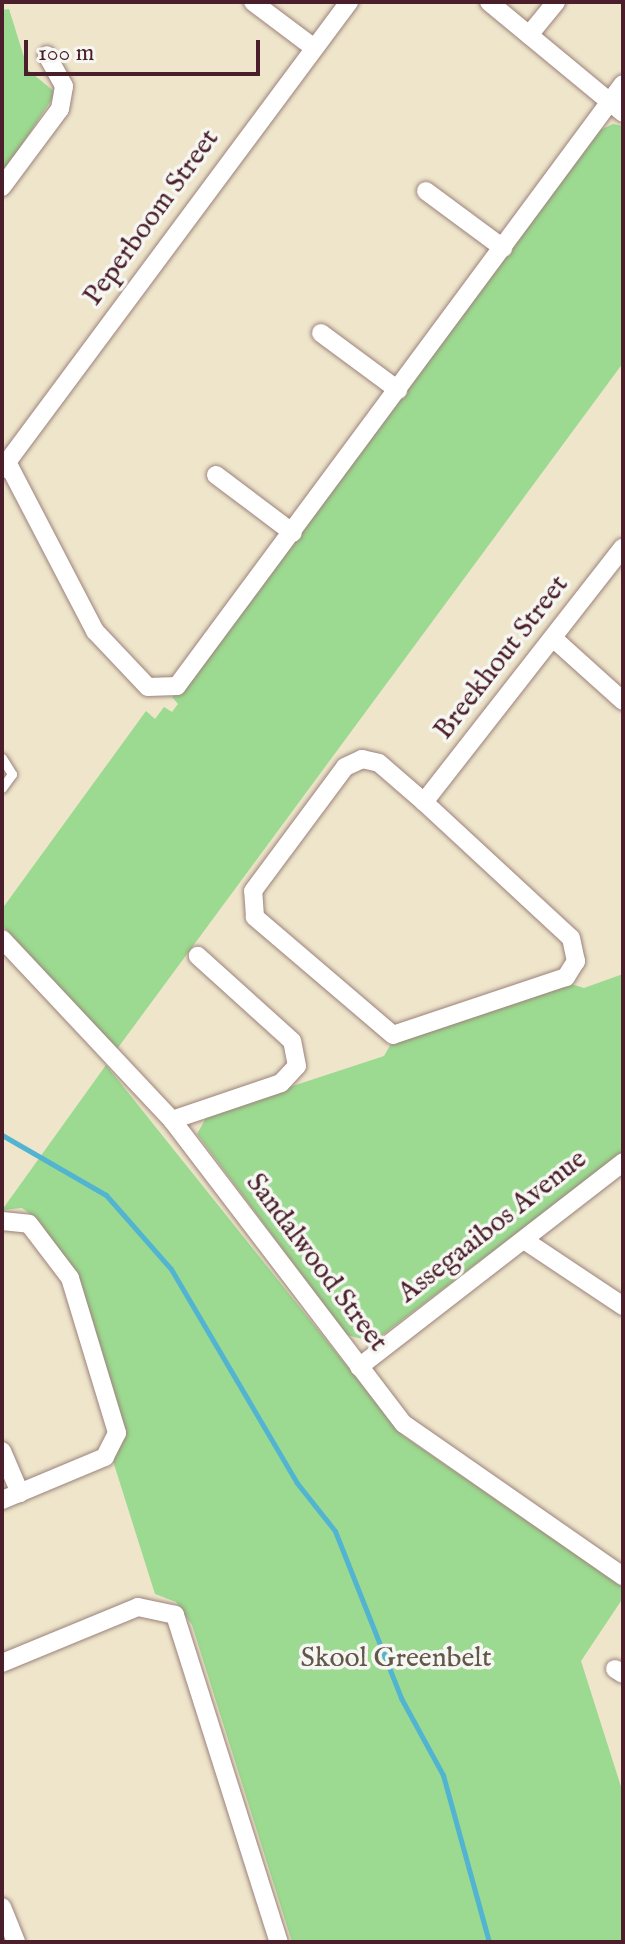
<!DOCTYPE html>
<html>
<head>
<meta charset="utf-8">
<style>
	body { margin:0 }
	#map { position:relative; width:625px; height:1944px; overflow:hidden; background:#eee5cb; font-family:"IM FELL English",serif }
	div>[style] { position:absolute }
	.green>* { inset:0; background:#9bda90 }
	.stream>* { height:5px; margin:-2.5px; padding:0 2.5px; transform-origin:2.5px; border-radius:2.5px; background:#53b4d2 }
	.roads { filter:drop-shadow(0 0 2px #9c827b) drop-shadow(0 0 2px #9c827b) }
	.lane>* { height:9px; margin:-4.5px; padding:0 4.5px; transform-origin:4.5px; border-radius:4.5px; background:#fff }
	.street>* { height:18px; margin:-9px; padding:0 9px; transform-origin:9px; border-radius:9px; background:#fff }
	span { translate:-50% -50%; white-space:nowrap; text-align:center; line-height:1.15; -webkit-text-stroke:7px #f6f6f2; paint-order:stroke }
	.street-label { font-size:28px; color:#4a1f2b }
	.park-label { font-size:28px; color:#625749 }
	.frame { position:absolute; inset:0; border:4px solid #4a1f2b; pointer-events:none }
	.scale { position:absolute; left:24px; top:40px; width:236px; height:36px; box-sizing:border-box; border:4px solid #4a1f2b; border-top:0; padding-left:10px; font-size:24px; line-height:28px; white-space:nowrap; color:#4a1f2b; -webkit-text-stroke:6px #f6f6f2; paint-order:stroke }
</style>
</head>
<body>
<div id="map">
	<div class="green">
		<i style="clip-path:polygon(9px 9px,28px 70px,56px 93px,2px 175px,2px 10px)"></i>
		<i style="clip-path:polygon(613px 124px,623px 126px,623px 363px,117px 1049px,2px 925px,2px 909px,146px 711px,155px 719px,164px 707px,172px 712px,178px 704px,172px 697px,187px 687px,600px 130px)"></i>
		<i style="clip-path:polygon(623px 974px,623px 1152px,373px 1342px,347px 1335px,197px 1134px,208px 1114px,384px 1056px,392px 1042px,568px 983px,584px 988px)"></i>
		<i style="clip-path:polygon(106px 1065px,402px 1435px,623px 1587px,623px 1598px,581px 1661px,623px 1793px,623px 1942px,292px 1942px,192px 1625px,176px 1602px,155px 1594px,113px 1461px,125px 1428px,70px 1267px,39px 1221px,22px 1208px,2px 1210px)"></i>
	</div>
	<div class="stream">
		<i style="left:2px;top:1135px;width:120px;rotate:30deg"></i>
		<i style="left:106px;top:1195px;width:98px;rotate:48.7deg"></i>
		<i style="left:171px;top:1269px;width:248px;rotate:59.5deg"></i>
		<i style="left:297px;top:1483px;width:61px;rotate:51.6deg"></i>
		<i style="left:335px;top:1531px;width:180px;rotate:68.4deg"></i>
		<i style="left:401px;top:1698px;width:88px;rotate:61.4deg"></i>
		<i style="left:443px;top:1775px;width:173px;rotate:74.6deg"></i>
	</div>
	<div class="roads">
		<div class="lane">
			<i style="left:2px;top:758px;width:19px;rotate:58deg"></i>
			<i style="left:12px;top:774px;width:17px;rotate:126deg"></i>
		</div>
		<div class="street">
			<i style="left:253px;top:2px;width:75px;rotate:36.9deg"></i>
			<i style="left:489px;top:2px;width:174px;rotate:39.6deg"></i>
			<i style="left:529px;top:35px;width:43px;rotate:-50.7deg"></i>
			<i style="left:2px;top:187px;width:97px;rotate:-53.4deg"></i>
			<i style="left:60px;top:109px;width:23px;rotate:-80deg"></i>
			<i style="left:64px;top:86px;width:35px;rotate:-119deg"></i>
			<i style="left:426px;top:191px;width:96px;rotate:36.5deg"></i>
			<i style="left:321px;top:333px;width:96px;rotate:36.5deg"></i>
			<i style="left:7px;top:462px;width:191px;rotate:62.5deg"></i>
			<i style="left:95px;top:631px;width:77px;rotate:46.6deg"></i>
			<i style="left:148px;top:687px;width:29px;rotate:-2deg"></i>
			<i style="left:177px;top:686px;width:749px;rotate:-53.47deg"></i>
			<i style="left:2px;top:469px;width:582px;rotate:-53.39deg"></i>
			<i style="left:216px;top:475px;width:96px;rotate:37deg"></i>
			<i style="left:553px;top:638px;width:94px;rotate:42deg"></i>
			<i style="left:362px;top:759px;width:17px;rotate:13deg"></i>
			<i style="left:379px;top:763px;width:60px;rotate:40.9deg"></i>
			<i style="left:424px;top:802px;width:200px;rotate:42.8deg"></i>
			<i style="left:571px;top:938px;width:24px;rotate:78deg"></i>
			<i style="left:576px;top:961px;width:19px;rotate:122deg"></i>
			<i style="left:566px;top:977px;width:182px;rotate:161.5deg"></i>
			<i style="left:393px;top:1035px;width:182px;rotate:-139.5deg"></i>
			<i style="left:255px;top:917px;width:26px;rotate:-94deg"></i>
			<i style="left:253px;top:891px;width:154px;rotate:-53.4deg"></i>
			<i style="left:345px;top:767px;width:19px;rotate:-25deg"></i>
			<i style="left:424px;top:802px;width:323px;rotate:-52deg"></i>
			<i style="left:2px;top:939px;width:248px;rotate:46.8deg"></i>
			<i style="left:172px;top:1120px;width:382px;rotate:52.7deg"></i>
			<i style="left:404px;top:1424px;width:267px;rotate:34.8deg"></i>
			<i style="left:172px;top:1120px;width:115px;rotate:-18.7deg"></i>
			<i style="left:281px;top:1083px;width:23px;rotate:-47deg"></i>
			<i style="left:297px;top:1066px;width:25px;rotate:-101deg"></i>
			<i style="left:292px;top:1041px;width:127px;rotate:-137.9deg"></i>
			<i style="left:2px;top:1221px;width:27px;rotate:6deg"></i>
			<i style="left:29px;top:1224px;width:68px;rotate:52.8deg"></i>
			<i style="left:70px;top:1278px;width:162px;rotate:73.1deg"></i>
			<i style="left:117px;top:1433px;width:27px;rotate:117deg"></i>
			<i style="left:105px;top:1457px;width:112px;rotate:157.3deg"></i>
			<i style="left:524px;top:1240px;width:119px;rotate:33.7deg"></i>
			<i style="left:359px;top:1367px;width:334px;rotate:-37.8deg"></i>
			<i style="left:2px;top:1451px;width:46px;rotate:66.8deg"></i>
			<i style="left:2px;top:1663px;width:147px;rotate:-22.4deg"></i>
			<i style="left:138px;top:1607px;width:38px;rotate:12deg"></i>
			<i style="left:175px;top:1615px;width:343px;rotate:72.4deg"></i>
			<i style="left:615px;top:1669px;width:9px;rotate:32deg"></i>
			<i style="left:2px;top:1907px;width:38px;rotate:68deg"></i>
		</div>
	</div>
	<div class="street-label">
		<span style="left:152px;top:218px;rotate:-54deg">Peperboom Street</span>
		<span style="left:502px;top:658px;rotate:-52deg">Breekhout Street</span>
		<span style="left:493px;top:1227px;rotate:-38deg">Assegaaibos Avenue</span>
		<span style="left:316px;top:1263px;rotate:53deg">Sandalwood Street</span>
	</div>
	<div class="park-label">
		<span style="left:396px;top:1659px">Skool Greenbelt</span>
	</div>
	<div class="frame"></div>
	<div class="scale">100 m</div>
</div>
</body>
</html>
